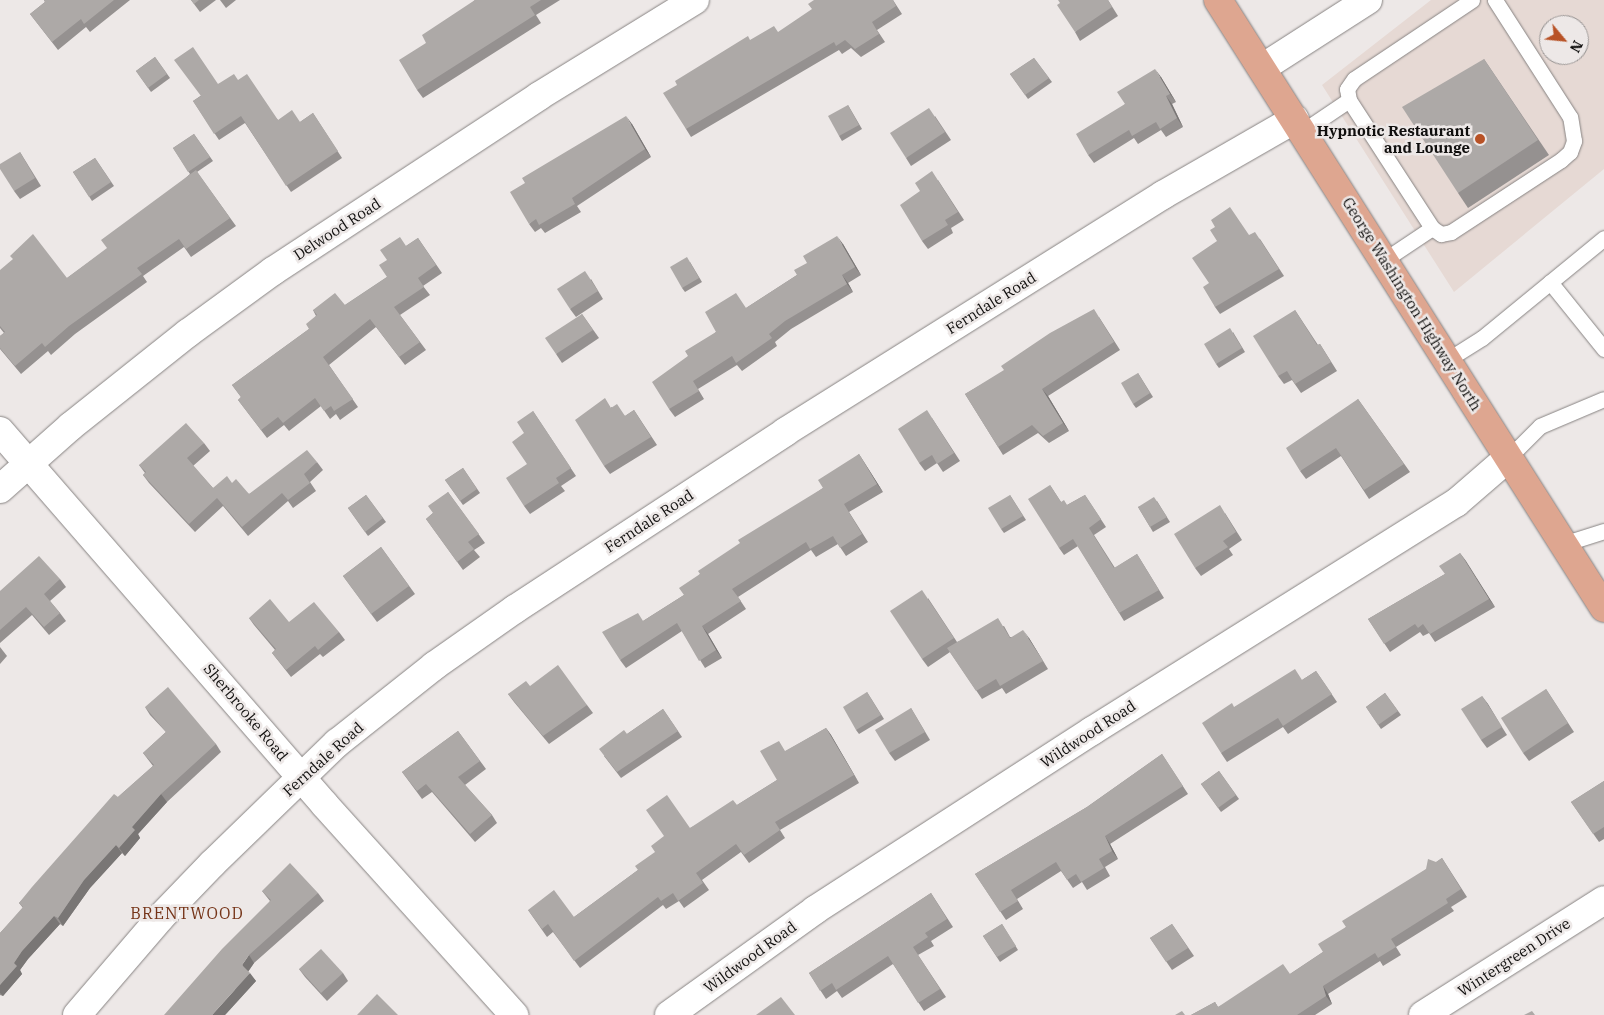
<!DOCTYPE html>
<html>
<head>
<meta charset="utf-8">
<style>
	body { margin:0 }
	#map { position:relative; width:1604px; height:1015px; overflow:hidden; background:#ede8e7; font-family:"IBM Plex Serif",serif }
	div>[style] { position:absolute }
	.built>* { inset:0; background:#e6d9d4 }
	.roads { filter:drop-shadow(0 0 1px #878382) drop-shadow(0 0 1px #878382) }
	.lane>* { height:15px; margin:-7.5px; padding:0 7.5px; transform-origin:7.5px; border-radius:7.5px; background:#fff }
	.street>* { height:28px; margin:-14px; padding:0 14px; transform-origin:14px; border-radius:14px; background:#fff }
	.primary>* { height:28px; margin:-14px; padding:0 14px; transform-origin:14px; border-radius:14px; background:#dea690 }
	.wall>* { inset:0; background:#959190 }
	.shaded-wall>* { inset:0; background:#797675 }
	.building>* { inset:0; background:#ada9a7 }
	.dots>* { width:14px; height:14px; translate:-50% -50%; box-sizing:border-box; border:2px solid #ede8e7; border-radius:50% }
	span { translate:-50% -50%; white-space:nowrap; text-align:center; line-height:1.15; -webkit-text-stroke:5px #ede8e7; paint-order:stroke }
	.poi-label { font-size:15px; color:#100f0e; font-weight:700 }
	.right { translate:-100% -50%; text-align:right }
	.street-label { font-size:15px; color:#100f0e }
	.neighbourhood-label { font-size:16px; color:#753418; letter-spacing:1px }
	.north { position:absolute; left:1539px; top:15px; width:50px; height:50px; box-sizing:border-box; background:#ede8e7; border:1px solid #959190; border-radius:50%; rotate:118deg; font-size:14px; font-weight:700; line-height:20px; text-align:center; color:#100f0e }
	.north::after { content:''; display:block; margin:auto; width:18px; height:22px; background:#b85226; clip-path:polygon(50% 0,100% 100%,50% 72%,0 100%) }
</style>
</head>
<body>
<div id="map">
	<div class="built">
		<i style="clip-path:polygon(evenodd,1431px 0,1604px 0,1604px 169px,1454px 292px,1322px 85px,1431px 0,1549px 25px,1579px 25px,1579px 55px,1549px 55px,1549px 25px)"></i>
	</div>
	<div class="roads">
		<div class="lane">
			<i style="left:1349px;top:100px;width:11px;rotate:-100deg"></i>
			<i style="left:1347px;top:89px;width:12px;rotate:-55deg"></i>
			<i style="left:1354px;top:79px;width:142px;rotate:-33.8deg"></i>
			<i style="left:1303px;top:131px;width:55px;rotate:-34deg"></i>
			<i style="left:1349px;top:100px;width:153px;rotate:57deg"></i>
			<i style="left:1432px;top:228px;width:58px;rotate:146.3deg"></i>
			<i style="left:1432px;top:228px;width:11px;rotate:34deg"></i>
			<i style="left:1441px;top:234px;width:10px;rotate:-11deg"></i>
			<i style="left:1451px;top:232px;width:131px;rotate:-33.2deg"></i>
			<i style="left:1561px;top:160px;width:12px;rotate:-42deg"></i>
			<i style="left:1570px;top:152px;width:12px;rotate:-70deg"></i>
			<i style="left:1574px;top:141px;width:24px;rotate:-99deg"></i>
			<i style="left:1570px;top:117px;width:139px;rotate:-122.7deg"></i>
			<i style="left:1550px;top:282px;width:86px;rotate:51.1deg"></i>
			<i style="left:1447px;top:360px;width:41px;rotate:-32.2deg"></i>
			<i style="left:1482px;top:338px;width:158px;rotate:-39.3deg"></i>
			<i style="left:1508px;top:458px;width:45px;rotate:-45deg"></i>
			<i style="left:1540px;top:426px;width:69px;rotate:-22.9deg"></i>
			<i style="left:1563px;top:544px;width:43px;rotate:-17.6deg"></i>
		</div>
		<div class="street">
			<i style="left:1262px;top:68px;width:126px;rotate:-32.7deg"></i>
			<i style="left:0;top:431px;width:495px;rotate:49deg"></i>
			<i style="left:325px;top:805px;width:283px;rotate:48deg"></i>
			<i style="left:0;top:489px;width:95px;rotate:-41.6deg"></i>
			<i style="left:71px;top:426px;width:149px;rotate:-38.5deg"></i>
			<i style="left:188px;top:333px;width:105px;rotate:-36.1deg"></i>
			<i style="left:273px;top:271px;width:318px;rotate:-33.3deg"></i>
			<i style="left:539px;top:96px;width:183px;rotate:-31.6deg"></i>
			<i style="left:77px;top:1015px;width:128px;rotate:-49.4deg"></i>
			<i style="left:160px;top:918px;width:76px;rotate:-46.1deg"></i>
			<i style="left:213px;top:863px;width:173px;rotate:-44.1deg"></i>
			<i style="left:337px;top:743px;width:124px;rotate:-38.4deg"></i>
			<i style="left:434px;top:666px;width:99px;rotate:-35.1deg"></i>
			<i style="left:515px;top:609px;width:323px;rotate:-33.2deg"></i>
			<i style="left:785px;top:432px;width:446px;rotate:-32.1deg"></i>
			<i style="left:1163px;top:195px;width:152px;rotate:-29.9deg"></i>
			<i style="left:669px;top:1015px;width:180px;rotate:-35.7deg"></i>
			<i style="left:815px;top:910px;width:330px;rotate:-32.9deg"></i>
			<i style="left:1092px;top:731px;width:430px;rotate:-32.1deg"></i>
			<i style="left:1456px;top:503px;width:69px;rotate:-40.9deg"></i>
			<i style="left:1423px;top:1015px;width:214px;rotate:-32.4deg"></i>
		</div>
		<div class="primary">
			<i style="left:1218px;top:0;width:720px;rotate:57.59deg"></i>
		</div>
	</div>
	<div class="wall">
		<i style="clip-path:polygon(44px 0,130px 0,90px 32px,86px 27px,58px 50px,30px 14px,45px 2px)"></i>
		<i style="clip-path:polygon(191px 0,216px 0,200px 12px)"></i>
		<i style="clip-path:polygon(220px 0,236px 0,226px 8px)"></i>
		<i style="clip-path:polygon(475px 0,560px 0,536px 15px,541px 23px,423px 98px,417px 90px,426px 43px)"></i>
		<i style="clip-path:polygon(893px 0,902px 14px,877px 30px,885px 42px,861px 57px,851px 48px,842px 54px,839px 50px,691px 137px,686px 129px,677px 85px,751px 40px)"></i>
		<i style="clip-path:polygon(1108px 0,1118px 16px,1080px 41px,1075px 32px)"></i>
		<i style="clip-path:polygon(155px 57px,170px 78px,151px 92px,136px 71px)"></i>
		<i style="clip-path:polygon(1034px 58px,1052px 82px,1028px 99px,1010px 74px)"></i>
		<i style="clip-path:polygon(1484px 59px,1549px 155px,1468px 208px,1458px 193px)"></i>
		<i style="clip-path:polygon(1161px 77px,1176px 102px,1172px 104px,1183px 127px,1166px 137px,1161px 130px,1138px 144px,1134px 138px,1094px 163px,1088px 155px,1125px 104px)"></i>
		<i style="clip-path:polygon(238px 80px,278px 120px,300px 122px,313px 113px,342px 158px,291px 192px,245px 123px,219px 140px,193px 101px,218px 84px)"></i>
		<i style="clip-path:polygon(848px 105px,862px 129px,842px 141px,839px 136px)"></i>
		<i style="clip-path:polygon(935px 116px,951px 140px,911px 166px,906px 158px)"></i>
		<i style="clip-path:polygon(632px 124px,651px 157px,577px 206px,581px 212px,545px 233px,541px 228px,535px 232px,529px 224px)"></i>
		<i style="clip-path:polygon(194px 134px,213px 161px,197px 172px,236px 226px,191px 257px,184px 247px,143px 276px,147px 282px,75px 334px,51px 355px,48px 351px,21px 374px,0 349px,0 336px,4px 333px,0 328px,0 270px,67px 278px,107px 249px,190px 174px,173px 148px)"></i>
		<i style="clip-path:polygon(20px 152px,41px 186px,20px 199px,14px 191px)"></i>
		<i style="clip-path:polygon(95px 158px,114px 186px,92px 201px,73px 172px)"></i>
		<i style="clip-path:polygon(938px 180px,964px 220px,951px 228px,953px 233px,928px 249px,922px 241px,920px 191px)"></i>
		<i style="clip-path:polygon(1249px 235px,1260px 239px,1284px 276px,1220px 314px,1215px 307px,1209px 283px)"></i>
		<i style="clip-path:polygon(418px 238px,442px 273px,423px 286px,430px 295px,400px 315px,426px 350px,405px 365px,376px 327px,329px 365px,358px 407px,340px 420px,336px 414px,330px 419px,321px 406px,289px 431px,284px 425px,267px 438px,238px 400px,241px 397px,232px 385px,309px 329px,316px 316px,313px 310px,345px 305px,387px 277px,406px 246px)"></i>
		<i style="clip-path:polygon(843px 244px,861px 275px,848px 283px,853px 292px,791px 329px,775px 342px,777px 346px,742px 371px,737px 365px,698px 389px,704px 399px,675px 417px,669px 409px,688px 356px,716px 332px,746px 308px,797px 275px)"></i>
		<i style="clip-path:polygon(690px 262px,702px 282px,685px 292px,682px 288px)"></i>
		<i style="clip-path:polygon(591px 279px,603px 299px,576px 317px,570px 309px)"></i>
		<i style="clip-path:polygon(1295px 310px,1318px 345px,1320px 344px,1337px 371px,1301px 393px,1292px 380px,1284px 384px,1278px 376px)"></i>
		<i style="clip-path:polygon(582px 314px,599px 338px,562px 363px,556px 354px)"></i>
		<i style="clip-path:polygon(1099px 317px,1120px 350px,1048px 396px,1069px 431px,1049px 443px,1038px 433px,1003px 455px,965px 394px)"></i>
		<i style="clip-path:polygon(1233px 332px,1245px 352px,1219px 368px,1216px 364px)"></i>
		<i style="clip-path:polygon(1138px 373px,1153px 397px,1136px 408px,1133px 404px)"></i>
		<i style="clip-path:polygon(1358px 399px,1410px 472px,1369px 499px,1341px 456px,1306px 479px,1300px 471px)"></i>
		<i style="clip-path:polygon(611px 407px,625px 416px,634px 410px,657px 445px,610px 474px,604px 466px)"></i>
		<i style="clip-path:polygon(533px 411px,576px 476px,561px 486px,565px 491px,530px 514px,524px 506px,527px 464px,524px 433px)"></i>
		<i style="clip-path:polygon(932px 418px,960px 461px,943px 472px,937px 463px,925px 471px,919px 463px)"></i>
		<i style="clip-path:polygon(204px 443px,210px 451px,193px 466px,213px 488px,232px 483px,249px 494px,317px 462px,323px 470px,310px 482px,316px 491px,293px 508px,288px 501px,248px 536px,223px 506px,195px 532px,149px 483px,143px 475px,145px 473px,139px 465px)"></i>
		<i style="clip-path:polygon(859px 454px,883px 492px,849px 512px,868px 542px,846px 556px,838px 544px,816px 557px,811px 550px,738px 597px,746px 609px,708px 634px,722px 658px,705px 668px,682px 631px,626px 668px,620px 660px,643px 621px,684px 595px,700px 574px,823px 488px)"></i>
		<i style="clip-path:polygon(463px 468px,480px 493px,463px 505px,445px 480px)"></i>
		<i style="clip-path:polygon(1050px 485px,1061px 502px,1067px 505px,1085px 495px,1106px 527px,1094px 535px,1115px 568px,1137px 554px,1164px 598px,1124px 621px,1078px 546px,1064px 555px,1059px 548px)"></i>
		<i style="clip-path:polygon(448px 492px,485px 543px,474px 550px,480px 557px,463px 570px,426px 519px,433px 513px)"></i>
		<i style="clip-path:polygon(366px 495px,386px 522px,368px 536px,348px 508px)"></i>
		<i style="clip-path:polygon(1010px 495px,1026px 520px,1004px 533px,1001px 529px)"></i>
		<i style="clip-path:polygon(1157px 501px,1170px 522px,1153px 532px,1138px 507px)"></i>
		<i style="clip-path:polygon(1225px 513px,1242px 540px,1229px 549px,1233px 555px,1201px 576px,1195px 568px)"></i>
		<i style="clip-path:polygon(381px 547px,415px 594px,377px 622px,343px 576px)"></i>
		<i style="clip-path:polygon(1460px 553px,1495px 607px,1435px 642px,1429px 633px,1423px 636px,1420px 632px,1390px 652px,1368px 619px,1445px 574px)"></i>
		<i style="clip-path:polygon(60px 579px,66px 587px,50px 601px,60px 613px,66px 621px,49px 635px,32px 615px,0 643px,0 591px)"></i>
		<i style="clip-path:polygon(928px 598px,957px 642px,1004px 626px,1010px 637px,1029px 638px,1048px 669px,1006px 694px,1002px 688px,982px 699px,950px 652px,928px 667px,922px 659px)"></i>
		<i style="clip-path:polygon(249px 618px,339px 632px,345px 640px,323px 657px,320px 654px,291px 677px,272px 653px,275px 650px,254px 625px)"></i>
		<i style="clip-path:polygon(0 647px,7px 656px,0 664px)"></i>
		<i style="clip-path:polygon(1316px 671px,1337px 702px,1288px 734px,1283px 727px,1227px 762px,1221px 753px,1235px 707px,1302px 680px)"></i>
		<i style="clip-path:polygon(530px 686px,587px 705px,593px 713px,549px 744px,514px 702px,508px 694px)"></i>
		<i style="clip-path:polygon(1546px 689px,1574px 732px,1529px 761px,1523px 753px)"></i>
		<i style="clip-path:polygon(867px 692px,884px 719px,859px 734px,856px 730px)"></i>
		<i style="clip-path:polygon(1385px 693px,1401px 715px,1381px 729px,1366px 707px)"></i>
		<i style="clip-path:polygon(1482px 696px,1507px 735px,1487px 748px,1481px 740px)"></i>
		<i style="clip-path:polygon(145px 707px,216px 744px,221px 752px,167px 802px,138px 834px,140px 838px,125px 856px,122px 853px,90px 888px,63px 926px,60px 924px,28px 959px,20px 970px,22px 974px,3px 996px,0 995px,0 933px,23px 908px,19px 903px,118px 797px,153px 766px,143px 753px,166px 732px,150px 715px)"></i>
		<i style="clip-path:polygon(911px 708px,930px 740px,895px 761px,889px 753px)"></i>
		<i style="clip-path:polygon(663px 709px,682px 737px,621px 778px,604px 756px,627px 734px)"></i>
		<i style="clip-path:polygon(826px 728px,831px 735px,859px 783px,780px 830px,785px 838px,749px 863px,741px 852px,702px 880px,709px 890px,684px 908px,679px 901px,666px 909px,663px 905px,580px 968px,553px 932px,547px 937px,528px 910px,574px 917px,638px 870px,690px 828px,737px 805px,777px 780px,786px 751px)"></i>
		<i style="clip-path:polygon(458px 731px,486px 769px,465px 785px,492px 815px,497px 823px,475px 842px,432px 792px,422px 799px,402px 772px)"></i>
		<i style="clip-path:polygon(1162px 754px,1188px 794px,1110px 844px,1118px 859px,1105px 867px,1110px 876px,1087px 890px,1082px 882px,1073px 888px,1061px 871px,1017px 899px,1023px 909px,1006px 920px,975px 874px,1087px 807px)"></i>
		<i style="clip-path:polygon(1219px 771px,1239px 799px,1221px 812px,1201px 784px)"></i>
		<i style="clip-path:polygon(1604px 781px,1604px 839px,1599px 842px,1571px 802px)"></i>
		<i style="clip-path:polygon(1442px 858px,1467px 897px,1451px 907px,1454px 911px,1396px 947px,1401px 955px,1383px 966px,1380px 961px,1328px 994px,1332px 1004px,1315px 1015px,1191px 1015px,1215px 1002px,1218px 1007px,1290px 974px,1323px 952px,1346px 927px)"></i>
		<i style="clip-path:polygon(262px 891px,318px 893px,324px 901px,254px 963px,248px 972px,256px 981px,225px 1015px,270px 901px)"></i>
		<i style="clip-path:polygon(931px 893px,953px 927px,931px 941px,934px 946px,918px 955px,946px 997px,924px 1011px,893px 964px,842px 998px,837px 991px,826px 999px,809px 973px)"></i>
		<i style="clip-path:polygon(1002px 924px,1018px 950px,1000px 962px,983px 936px)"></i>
		<i style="clip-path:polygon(1172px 924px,1194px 956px,1172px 970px,1150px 938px)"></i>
		<i style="clip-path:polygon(299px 969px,343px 973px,348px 981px,327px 1001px,305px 977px)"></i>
	</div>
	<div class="shaded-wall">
		<i style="clip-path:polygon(1155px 69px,1161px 77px,1176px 102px,1170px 94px)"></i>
		<i style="clip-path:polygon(1166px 96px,1172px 104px,1183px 127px,1177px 118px)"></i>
		<i style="clip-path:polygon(626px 116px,632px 124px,651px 157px,645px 149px)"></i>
		<i style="clip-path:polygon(837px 236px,843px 244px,861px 275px,855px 267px)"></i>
		<i style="clip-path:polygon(842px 275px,848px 283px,853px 292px,847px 284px)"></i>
		<i style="clip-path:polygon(1042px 389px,1048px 396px,1069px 431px,1063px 423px)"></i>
		<i style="clip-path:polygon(859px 454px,864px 462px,883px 492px,877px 484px)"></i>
		<i style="clip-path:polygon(1460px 553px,1466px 561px,1495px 607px,1489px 599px)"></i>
		<i style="clip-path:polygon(702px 626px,708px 634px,722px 658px,716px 650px)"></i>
		<i style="clip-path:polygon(1023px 630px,1029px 638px,1048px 669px,1043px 661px)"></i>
		<i style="clip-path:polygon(1482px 696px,1488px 704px,1507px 735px,1502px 727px)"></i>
		<i style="clip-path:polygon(826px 728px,831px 735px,859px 783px,854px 775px)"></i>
		<i style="clip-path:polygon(161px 794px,167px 802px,138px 834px,140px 838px,125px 856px,119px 848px,132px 827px)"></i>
		<i style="clip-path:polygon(1105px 836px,1110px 844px,1118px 859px,1112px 851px)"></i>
		<i style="clip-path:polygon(116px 845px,122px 853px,90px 888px,63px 926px,58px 918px,84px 880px)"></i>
		<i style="clip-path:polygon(54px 916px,60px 924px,28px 959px,20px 970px,22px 974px,3px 996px,0 993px,0 985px,14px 963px,22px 951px)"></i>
		<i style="clip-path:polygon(249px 955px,254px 963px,247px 973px,242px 965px)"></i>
		<i style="clip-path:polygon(250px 973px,256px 981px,225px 1015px,212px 1015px)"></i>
		<i style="clip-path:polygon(1323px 986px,1328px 994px,1332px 1004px,1326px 996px)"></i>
	</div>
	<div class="building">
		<i style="clip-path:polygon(44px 0,114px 0,84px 24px,81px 19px,52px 42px,30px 14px,45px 2px)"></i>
		<i style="clip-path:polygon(191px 0,199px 0,194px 4px)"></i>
		<i style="clip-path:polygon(475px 0,541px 0,530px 7px,535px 15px,417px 90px,399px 60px,426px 43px,422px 35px)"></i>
		<i style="clip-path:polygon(814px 0,893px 0,896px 6px,872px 22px,879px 34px,855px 49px,845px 40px,836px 46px,834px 42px,686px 129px,663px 93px,677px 85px,675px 81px,748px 36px,750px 40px,774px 26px,778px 32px,812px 9px,808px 4px)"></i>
		<i style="clip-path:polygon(1058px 0,1108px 0,1112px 7px,1075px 32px,1057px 5px,1060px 3px)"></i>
		<i style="clip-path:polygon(193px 47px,218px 84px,234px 74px,238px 80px,247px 74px,278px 120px,292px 110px,300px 122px,313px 113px,338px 151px,286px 186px,241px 116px,214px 134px,193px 101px,201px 96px,174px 60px)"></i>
		<i style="clip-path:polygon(155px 57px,167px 74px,148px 88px,136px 71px)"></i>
		<i style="clip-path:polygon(1034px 58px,1049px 78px,1025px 95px,1010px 74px)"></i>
		<i style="clip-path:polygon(1484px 59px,1538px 140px,1458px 193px,1402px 107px)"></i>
		<i style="clip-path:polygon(1155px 69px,1170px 94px,1166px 96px,1177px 118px,1160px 129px,1156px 122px,1132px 136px,1129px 130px,1088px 155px,1076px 134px,1125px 104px,1117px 92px)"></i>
		<i style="clip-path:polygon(848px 105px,859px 125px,839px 136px,828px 116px)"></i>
		<i style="clip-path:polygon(929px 108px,945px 132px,906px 158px,890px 133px)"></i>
		<i style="clip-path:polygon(626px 116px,645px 149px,572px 198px,575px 204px,539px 225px,536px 219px,529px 224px,510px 192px,525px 183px,522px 178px)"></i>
		<i style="clip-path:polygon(194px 134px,210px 157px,188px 172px,173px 148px)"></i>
		<i style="clip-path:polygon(20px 152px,35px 178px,14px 191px,0 169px,0 164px)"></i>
		<i style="clip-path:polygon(95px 158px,111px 182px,89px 197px,73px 172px)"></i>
		<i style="clip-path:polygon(196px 170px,230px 218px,186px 249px,179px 239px,137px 268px,142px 274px,69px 326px,45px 347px,42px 343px,15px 366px,0 348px,0 336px,5px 332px,0 326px,0 270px,13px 259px,10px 256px,33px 234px,67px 278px,107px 248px,101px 240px)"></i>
		<i style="clip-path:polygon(932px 171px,958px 212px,945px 220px,948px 225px,922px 241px,900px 205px,920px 191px,915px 183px)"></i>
		<i style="clip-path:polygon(1230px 207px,1249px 235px,1255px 232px,1279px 269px,1215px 307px,1203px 287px,1209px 283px,1192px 258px,1217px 241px,1210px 230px,1215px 227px,1211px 220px)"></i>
		<i style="clip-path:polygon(837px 236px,855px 267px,842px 275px,847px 284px,785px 321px,769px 334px,772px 338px,736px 363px,732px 356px,693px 381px,699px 391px,669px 409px,652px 382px,688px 356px,685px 351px,716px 332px,705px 312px,736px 293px,746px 308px,797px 275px,794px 270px,807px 263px,803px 256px)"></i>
		<i style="clip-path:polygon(400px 237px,406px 246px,418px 238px,436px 265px,418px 278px,424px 287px,394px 307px,420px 342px,399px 357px,370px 319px,323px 357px,353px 399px,334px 411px,331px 406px,324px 411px,315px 398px,283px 423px,278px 417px,261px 430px,238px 400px,241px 397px,232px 385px,309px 329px,306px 324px,317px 315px,313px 310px,335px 293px,345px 305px,387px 277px,379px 265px,387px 260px,380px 250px)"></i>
		<i style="clip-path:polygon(687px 257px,699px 278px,682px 288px,670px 267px)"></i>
		<i style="clip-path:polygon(585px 271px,598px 291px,570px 309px,557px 289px)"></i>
		<i style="clip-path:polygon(1094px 309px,1114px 342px,1042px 389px,1063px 423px,1043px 436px,1032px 425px,998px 447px,965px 394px,1004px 370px,1001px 366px,1050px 333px)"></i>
		<i style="clip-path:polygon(1295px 310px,1317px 345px,1320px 344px,1331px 362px,1295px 384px,1287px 371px,1278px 376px,1253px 336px)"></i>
		<i style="clip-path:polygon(582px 314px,593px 330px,556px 354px,545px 338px)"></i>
		<i style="clip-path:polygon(1230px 328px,1242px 348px,1216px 364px,1204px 344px)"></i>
		<i style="clip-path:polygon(1138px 373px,1150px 393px,1133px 404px,1121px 383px)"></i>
		<i style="clip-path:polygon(605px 398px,611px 408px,617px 404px,625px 416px,634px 410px,651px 437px,604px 466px,575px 420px)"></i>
		<i style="clip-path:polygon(1358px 399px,1404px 464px,1364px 490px,1336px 448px,1300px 471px,1286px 448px)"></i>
		<i style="clip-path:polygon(927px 410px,954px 453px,937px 464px,932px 455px,919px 463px,898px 429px)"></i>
		<i style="clip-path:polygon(533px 411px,571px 468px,556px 478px,559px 483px,524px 506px,506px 478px,527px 464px,512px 442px,524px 433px,517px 422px)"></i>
		<i style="clip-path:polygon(186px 423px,204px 443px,187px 458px,213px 488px,227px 476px,232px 483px,236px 479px,249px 494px,307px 450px,317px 462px,304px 474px,310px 483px,288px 500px,282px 493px,242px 527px,217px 498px,189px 524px,143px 475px,146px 472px,139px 465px)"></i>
		<i style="clip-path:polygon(859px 454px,877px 484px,844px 504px,862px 534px,840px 548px,833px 536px,810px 549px,806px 542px,732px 589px,741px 601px,702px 626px,716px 650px,699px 661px,677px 623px,620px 660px,602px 632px,638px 613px,643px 621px,684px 595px,679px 588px,700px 574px,698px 571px,740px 543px,738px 540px,823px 488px,818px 480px)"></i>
		<i style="clip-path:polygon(463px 468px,477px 489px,460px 501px,445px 480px)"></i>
		<i style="clip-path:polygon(1050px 485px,1061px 502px,1064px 500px,1067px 505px,1085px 495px,1101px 519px,1089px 528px,1114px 568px,1137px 554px,1159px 590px,1119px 613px,1073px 539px,1059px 548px,1028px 499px)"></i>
		<i style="clip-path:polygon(448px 492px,479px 534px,468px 542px,474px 549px,457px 562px,426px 519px,433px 513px,428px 506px)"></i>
		<i style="clip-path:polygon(366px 495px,383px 518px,365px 532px,348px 508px)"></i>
		<i style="clip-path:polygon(1010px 495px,1023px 516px,1001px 529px,988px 508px)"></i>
		<i style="clip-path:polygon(1154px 497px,1167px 517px,1150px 527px,1138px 507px)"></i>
		<i style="clip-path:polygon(1220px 505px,1236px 532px,1223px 541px,1228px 547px,1195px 568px,1174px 534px)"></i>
		<i style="clip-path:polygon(381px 547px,409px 586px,371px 614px,343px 576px)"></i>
		<i style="clip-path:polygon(1460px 553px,1489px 599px,1430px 634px,1423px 624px,1418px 628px,1415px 624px,1384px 644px,1368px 619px,1445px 574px,1439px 566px)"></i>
		<i style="clip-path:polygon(39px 556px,60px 579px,44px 594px,60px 613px,44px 627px,26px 607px,0 630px,0 591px)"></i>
		<i style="clip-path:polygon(922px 590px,954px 638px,922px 659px,890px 611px)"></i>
		<i style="clip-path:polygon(270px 599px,289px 622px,314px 602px,339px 632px,318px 650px,315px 646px,286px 670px,272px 653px,276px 649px,249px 618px)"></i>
		<i style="clip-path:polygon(998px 618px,1010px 638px,1023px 630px,1043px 661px,1000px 686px,996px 679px,976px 691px,947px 648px)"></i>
		<i style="clip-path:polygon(558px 665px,587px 705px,543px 736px,508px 694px,526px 681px,530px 686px)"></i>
		<i style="clip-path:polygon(1295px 669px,1302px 680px,1316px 671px,1332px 694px,1283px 726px,1278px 718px,1221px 753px,1202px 723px,1232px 703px,1234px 707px)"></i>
		<i style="clip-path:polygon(168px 687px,216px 744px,161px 794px,132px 827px,135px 830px,119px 848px,116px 845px,84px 880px,58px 918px,54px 916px,22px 951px,14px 963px,17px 966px,0 985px,0 933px,23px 907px,19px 903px,32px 887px,114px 794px,118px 797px,154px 765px,143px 753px,166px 732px,145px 707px)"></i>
		<i style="clip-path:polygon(1546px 689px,1568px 723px,1523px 753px,1501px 718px)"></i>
		<i style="clip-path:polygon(867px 692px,881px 715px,856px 730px,843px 707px)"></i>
		<i style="clip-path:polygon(1385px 693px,1398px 711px,1378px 725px,1366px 707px)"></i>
		<i style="clip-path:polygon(1482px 696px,1502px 727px,1481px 740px,1461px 709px)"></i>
		<i style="clip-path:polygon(911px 708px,925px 732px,889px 753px,875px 730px)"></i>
		<i style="clip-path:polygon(663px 709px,678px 731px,617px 772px,599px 749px,624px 730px,627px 734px)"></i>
		<i style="clip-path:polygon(826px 728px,854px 775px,775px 822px,780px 830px,744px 855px,736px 844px,696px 873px,703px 883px,678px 901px,673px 893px,661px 901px,658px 897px,574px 961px,548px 924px,542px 929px,528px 910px,554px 890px,574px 917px,638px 870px,635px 866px,655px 852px,651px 846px,664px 836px,646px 810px,667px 795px,690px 828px,733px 800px,737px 805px,777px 780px,760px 751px,779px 741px,785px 751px)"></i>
		<i style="clip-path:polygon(458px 731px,480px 761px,458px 777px,492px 815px,470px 834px,426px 784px,417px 791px,402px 772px)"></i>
		<i style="clip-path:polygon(1162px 754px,1183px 786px,1105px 836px,1112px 851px,1099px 859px,1104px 868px,1081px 882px,1076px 874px,1067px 880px,1056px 862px,1011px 890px,1018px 901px,1000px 912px,975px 874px,1087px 807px)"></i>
		<i style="clip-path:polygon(1219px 771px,1236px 795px,1218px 808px,1201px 784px)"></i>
		<i style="clip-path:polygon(1604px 781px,1604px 827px,1593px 834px,1571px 802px)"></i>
		<i style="clip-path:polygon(1442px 858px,1461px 889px,1446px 899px,1448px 903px,1391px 939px,1396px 947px,1378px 958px,1375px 953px,1323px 986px,1326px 996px,1297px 1015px,1191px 1015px,1215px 1002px,1218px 1007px,1283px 964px,1290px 974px,1323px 952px,1318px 944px,1346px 927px,1342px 921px,1426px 869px,1428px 859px,1436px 862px)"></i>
		<i style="clip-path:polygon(290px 863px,318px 893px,249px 955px,242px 965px,250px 973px,212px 1015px,164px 1015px,222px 949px,271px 900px,262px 891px)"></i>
		<i style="clip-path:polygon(931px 893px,947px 919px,925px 933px,928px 937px,913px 947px,940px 989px,918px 1003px,888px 956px,836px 990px,832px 983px,820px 991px,809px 973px)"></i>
		<i style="clip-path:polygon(1002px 924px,1016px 946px,997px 957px,983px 936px)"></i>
		<i style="clip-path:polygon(1172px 924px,1188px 948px,1166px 962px,1150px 938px)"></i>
		<i style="clip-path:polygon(321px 949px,343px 973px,321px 993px,299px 969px)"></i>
		<i style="clip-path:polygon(377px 994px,398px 1015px,357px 1015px)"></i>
		<i style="clip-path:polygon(781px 997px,795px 1015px,756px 1015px)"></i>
		<i style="clip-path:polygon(1182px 1011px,1185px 1015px,1175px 1015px)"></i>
		<i style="clip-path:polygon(1532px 1011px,1535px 1015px,1524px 1015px)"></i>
	</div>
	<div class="dots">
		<i style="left:1480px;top:139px;background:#b85226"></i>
	</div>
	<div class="poi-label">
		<span class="right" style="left:1470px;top:139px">Hypnotic Restaurant<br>and Lounge</span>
	</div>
	<div class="street-label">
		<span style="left:337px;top:229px;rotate:-33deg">Delwood Road</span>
		<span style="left:991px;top:303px;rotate:-32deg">Ferndale Road</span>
		<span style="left:1412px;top:304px;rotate:58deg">George Washington Highway North</span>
		<span style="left:649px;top:521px;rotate:-33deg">Ferndale Road</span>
		<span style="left:246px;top:712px;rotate:50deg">Sherbrooke Road</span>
		<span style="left:1088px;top:734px;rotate:-33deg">Wildwood Road</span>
		<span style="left:323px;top:759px;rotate:-42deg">Ferndale Road</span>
		<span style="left:750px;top:957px;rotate:-36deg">Wildwood Road</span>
		<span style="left:1514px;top:957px;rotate:-33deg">Wintergreen Drive</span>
	</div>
	<div class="neighbourhood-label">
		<span style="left:187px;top:913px">BRENTWOOD</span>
	</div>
	<div class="north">N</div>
</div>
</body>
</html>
